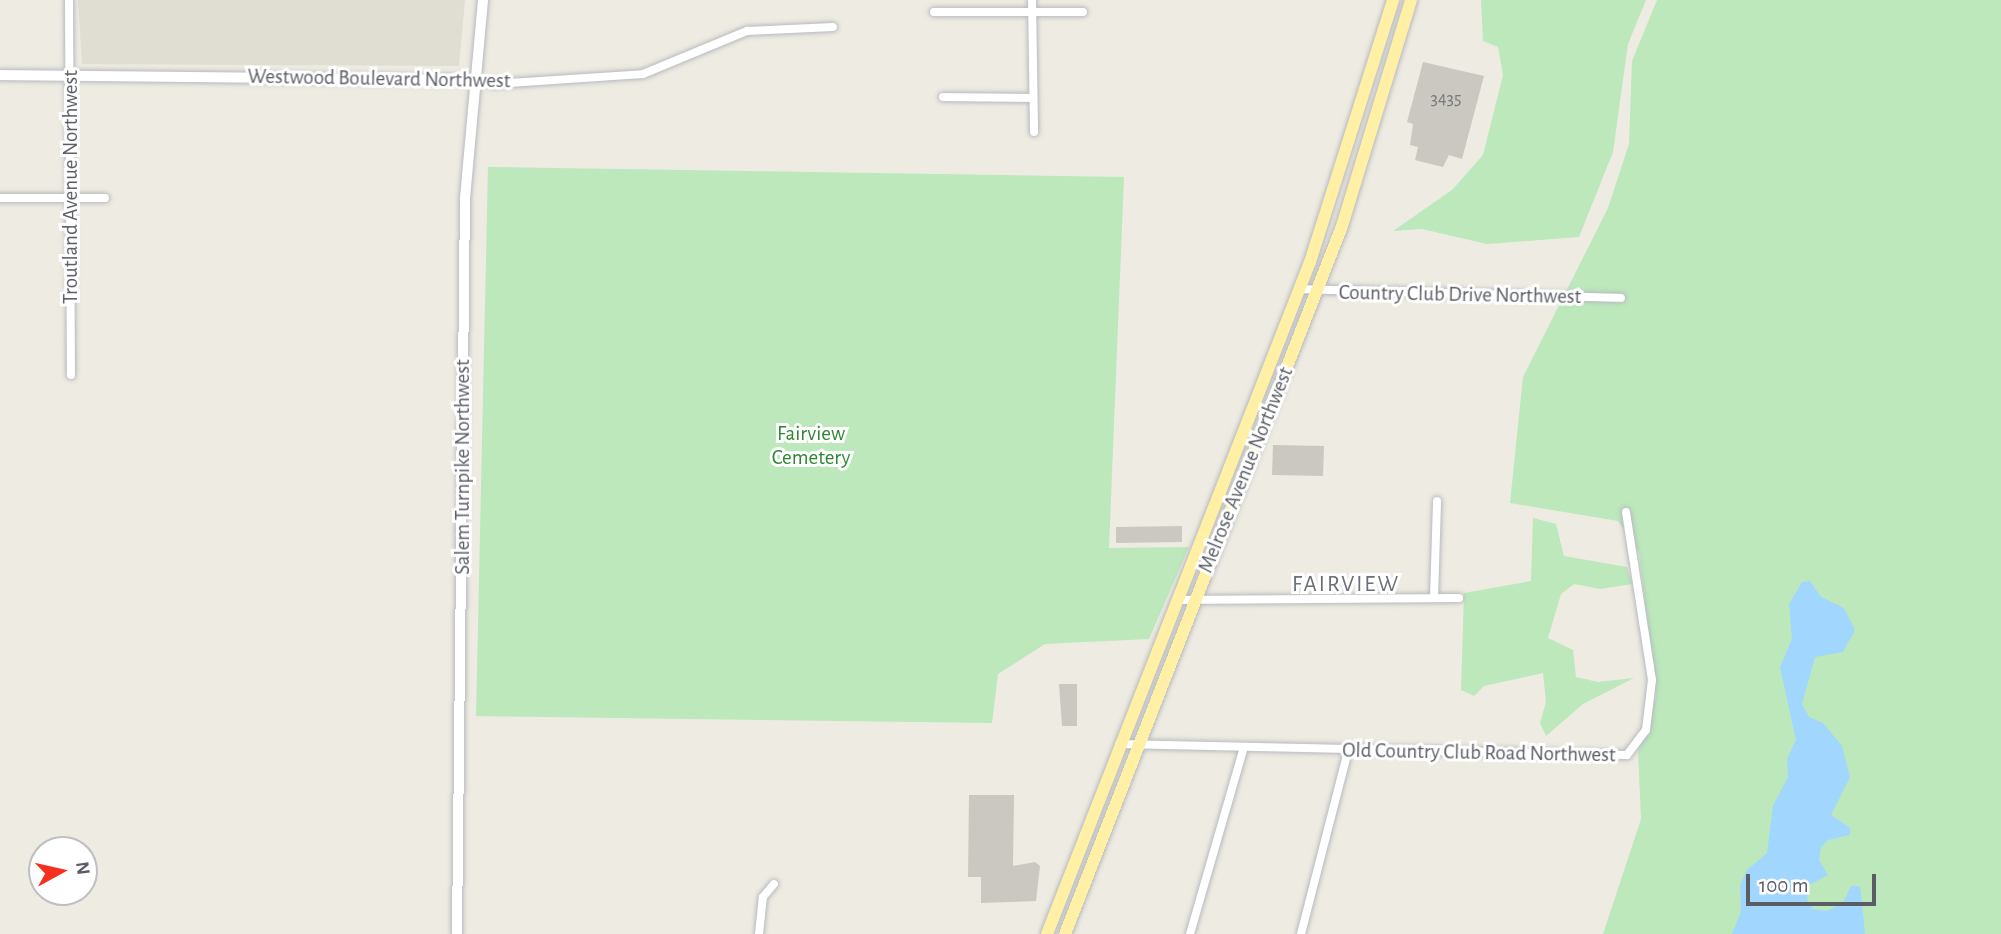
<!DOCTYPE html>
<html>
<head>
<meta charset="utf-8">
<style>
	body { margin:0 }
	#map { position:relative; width:2001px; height:934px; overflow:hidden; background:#eeebe2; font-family:"Alegreya Sans",sans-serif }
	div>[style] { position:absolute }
	.education>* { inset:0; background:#e0ddd2 }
	.green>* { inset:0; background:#bce8bc }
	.water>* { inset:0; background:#a1d6ff }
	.building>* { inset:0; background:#cbc8c1 }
	.roads { filter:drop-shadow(0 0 2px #b7babf) drop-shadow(0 0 2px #b7babf) }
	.minor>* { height:8px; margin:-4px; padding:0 4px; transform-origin:4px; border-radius:4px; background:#fff }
	.tertiary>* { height:10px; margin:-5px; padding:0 5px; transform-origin:5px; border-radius:5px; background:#fff }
	.primary>* { height:12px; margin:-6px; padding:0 6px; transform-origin:6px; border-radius:6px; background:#fff0a6 }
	span { translate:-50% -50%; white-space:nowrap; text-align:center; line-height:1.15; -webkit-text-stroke:6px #fff; paint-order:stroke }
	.number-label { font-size:18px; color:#76787b }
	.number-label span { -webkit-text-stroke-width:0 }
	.street-label { font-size:21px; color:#5a5e64 }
	.park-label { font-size:21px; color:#2e8732 }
	.neighbourhood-label { font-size:23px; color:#6b7076; letter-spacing:2px }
	.north { position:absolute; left:28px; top:836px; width:70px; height:70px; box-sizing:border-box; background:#fff; border:2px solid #bdbfc1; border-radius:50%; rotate:82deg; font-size:19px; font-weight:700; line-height:28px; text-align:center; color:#5a5e64 }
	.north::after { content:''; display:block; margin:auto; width:24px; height:32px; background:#f63020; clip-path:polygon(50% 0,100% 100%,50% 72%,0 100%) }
	.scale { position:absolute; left:1746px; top:874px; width:130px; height:32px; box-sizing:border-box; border:4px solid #5a5e64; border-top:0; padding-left:9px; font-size:21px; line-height:24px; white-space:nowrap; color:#5a5e64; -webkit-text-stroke:5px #fff; paint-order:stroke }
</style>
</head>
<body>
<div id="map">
	<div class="education">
		<i style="clip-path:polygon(78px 0,465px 0,459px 66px,82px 64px)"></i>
	</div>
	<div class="green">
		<i style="clip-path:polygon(1481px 0,1646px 0,1628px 44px,1613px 152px,1579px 237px,1487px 244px,1422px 229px,1393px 231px,1452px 190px,1483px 155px,1503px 75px,1498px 47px,1483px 41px)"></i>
		<i style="clip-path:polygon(1657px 0,2001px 0,2001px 934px,1603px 934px,1641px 819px,1638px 752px,1656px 697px,1639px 552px,1618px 521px,1510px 503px,1523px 377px,1608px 208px,1629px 144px,1632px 61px)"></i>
		<i style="clip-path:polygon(488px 167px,1124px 177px,1109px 548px,1189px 547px,1149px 639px,1045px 644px,998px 674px,992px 723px,476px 716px)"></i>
		<i style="clip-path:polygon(1533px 518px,1556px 524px,1564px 556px,1627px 567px,1632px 584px,1600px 589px,1574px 584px,1561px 594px,1548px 638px,1573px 650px,1576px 677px,1598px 682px,1634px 678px,1583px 704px,1546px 736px,1540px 723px,1546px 702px,1543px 673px,1484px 686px,1474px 696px,1461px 690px,1464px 593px,1531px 581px)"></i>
	</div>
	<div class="water">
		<i style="clip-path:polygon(1810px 581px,1821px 597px,1844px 608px,1855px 630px,1843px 652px,1815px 657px,1802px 704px,1809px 717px,1823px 723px,1842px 746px,1850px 777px,1831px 815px,1850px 828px,1850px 835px,1828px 840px,1821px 847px,1819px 860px,1828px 875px,1809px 885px,1807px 900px,1813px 909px,1827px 911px,1843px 903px,1851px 886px,1860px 886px,1865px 934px,1732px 934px,1741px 912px,1740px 885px,1747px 870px,1767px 853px,1773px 806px,1788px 777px,1787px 759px,1796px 740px,1780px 667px,1792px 639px,1789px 604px,1802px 582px)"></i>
	</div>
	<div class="building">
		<i style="clip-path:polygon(1423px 62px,1484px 76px,1462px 159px,1449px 155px,1443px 167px,1415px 160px,1418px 147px,1410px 145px,1413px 124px,1407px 122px)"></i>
		<i style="clip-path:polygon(1273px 445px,1324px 446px,1323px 476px,1272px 475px)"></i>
		<i style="clip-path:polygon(1182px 526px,1182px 542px,1116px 543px,1116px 527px)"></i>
		<i style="clip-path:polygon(1059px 684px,1077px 684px,1077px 726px,1062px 726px)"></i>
		<i style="clip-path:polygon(969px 795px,1014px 795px,1013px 866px,1035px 862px,1040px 866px,1036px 901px,981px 903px,981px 877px,968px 877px)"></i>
	</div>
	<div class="roads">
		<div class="minor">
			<i style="left:69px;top:0;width:375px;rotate:89.7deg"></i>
			<i style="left:1032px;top:0;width:132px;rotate:89.1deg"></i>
			<i style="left:934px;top:12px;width:149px"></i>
			<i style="left:475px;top:80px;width:19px;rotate:12deg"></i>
			<i style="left:494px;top:84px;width:149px;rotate:-3.8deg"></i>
			<i style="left:643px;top:74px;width:113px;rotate:-22.5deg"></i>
			<i style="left:747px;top:31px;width:86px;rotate:-2.7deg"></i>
			<i style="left:943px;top:97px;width:90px;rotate:0.6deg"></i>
			<i style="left:0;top:198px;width:105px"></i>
			<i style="left:1299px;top:289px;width:322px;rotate:1.6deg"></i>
			<i style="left:1434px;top:598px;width:97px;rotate:-88.2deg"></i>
			<i style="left:1176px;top:600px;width:283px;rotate:-0.4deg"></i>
			<i style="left:1119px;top:744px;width:508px;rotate:1.24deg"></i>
			<i style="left:1627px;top:755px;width:31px;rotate:-53deg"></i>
			<i style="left:1646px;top:730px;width:50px;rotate:-83.2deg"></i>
			<i style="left:1652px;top:680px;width:170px;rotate:-98.8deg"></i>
			<i style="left:759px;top:934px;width:37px;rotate:-84deg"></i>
			<i style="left:763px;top:897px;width:17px;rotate:-50deg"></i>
			<i style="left:1190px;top:934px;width:191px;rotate:-73.9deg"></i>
			<i style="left:1301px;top:934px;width:189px;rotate:-75.6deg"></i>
		</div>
		<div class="tertiary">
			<i style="left:0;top:75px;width:475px;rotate:0.6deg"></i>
			<i style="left:457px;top:934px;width:736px;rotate:-89.38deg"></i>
			<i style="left:465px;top:198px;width:199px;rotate:-84.8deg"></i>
		</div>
		<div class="primary">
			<i style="left:1047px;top:934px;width:722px;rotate:-68.63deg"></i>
			<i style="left:1310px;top:262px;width:275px;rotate:-72.4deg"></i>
			<i style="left:1065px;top:934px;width:760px;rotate:-68.63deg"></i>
			<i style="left:1342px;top:226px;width:236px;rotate:-73deg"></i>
		</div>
	</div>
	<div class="number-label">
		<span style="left:1446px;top:99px">3435</span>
	</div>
	<div class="street-label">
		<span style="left:379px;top:79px;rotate:1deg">Westwood Boulevard Northwest</span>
		<span style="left:71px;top:187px;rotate:-90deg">Troutland Avenue Northwest</span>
		<span style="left:1460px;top:295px;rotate:1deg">Country Club Drive Northwest</span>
		<span style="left:463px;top:467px;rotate:-90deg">Salem Turnpike Northwest</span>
		<span style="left:1246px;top:470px;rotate:-68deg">Melrose Avenue Northwest</span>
		<span style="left:1479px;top:753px;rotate:1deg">Old Country Club Road Northwest</span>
	</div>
	<div class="park-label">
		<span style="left:811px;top:446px">Fairview<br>Cemetery</span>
	</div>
	<div class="neighbourhood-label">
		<span style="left:1346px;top:585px">FAIRVIEW</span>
	</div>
	<div class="north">N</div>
	<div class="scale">100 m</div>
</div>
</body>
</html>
